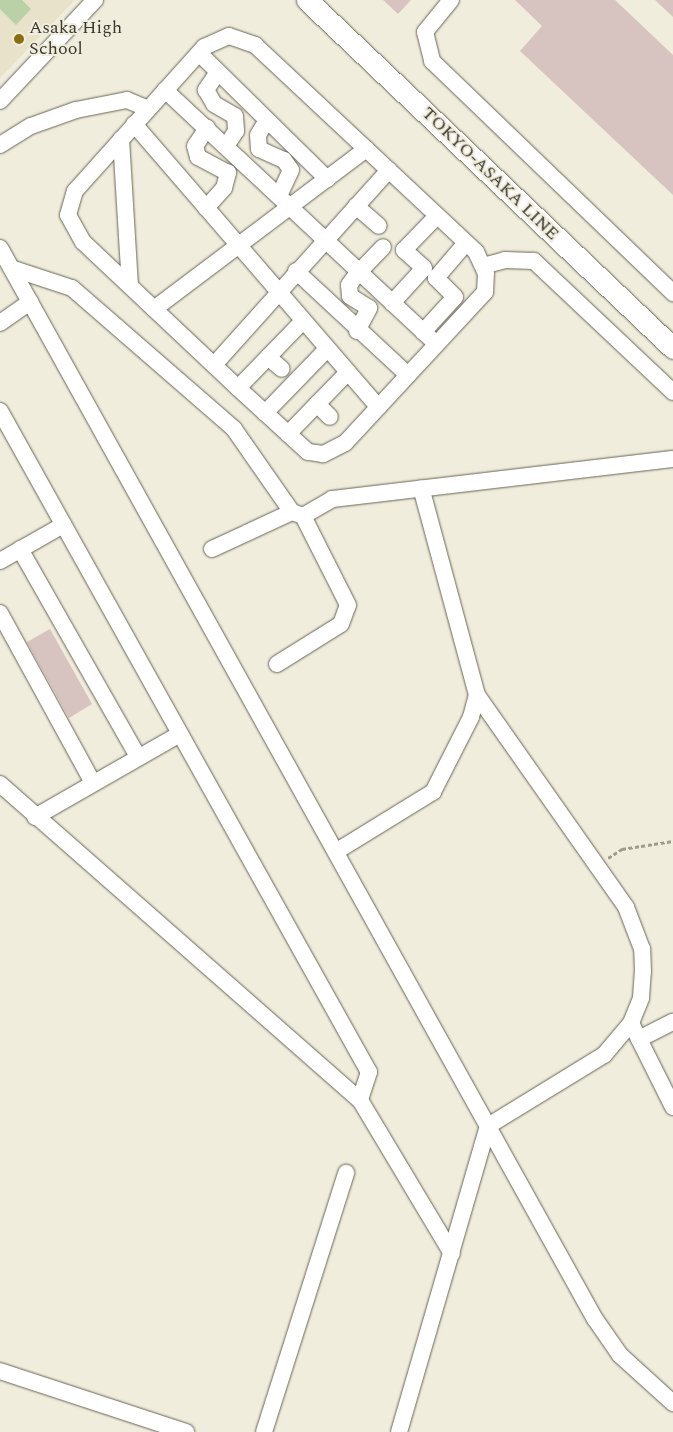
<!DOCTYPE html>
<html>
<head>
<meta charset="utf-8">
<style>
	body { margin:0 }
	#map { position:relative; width:673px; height:1432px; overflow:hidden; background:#f1eddc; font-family:Spectral,serif }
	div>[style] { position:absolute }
	.built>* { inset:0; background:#e7e2c9 }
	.green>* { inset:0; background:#bad0a6 }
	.building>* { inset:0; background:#d7c3c0 }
	.path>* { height:2.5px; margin-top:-1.25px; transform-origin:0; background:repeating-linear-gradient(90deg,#9e9c8f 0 4px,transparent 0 6.5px) }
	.roads { filter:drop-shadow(0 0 1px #686556) drop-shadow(0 0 1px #686556) }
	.minor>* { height:16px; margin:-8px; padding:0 8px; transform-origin:8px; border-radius:8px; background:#fff }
	.major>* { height:21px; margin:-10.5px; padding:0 10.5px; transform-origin:10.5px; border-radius:10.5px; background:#fff }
	.dots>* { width:14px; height:14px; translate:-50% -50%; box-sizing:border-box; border:2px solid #f1eddc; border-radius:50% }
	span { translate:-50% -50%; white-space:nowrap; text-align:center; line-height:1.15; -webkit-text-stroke:4px #f1eddc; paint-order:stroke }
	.poi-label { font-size:18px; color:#393831 }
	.left { translate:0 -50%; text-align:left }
	.street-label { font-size:18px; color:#393831 }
</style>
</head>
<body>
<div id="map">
	<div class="built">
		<i style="clip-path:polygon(0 0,75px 0,0 78px)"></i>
	</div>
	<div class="green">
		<i style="clip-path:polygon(0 0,22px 0,31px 9px,16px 25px,0 9px)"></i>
	</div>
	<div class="building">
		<i style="clip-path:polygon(383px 0,411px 0,398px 14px)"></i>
		<i style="clip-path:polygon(515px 0,615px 0,673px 55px,673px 195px,520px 51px,542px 26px)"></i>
		<i style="clip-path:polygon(655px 0,673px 0,673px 17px)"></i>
		<i style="clip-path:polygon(50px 629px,92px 704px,69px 718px,27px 642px)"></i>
	</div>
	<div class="path">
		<i style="left:608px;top:858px;width:17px;rotate:-33deg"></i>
		<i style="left:622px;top:849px;width:52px;rotate:-8.9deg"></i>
	</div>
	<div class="roads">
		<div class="minor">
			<i style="left:451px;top:0;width:41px;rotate:129.1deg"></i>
			<i style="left:425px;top:32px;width:30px;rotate:76deg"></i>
			<i style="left:432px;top:61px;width:335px;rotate:43.9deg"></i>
			<i style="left:229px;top:36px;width:28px;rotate:19deg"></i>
			<i style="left:255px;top:45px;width:303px;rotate:43.1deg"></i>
			<i style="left:476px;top:252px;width:23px;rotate:65deg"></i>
			<i style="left:486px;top:273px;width:19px;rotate:93deg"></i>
			<i style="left:485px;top:292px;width:206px;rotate:132.8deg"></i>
			<i style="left:345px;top:443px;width:25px;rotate:153deg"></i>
			<i style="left:323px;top:454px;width:15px;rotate:-172deg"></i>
			<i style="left:308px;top:452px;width:95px;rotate:-137.6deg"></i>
			<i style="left:238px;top:388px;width:213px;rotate:-136.7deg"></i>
			<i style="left:83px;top:242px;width:31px;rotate:-119deg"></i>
			<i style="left:68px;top:215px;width:25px;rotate:-74deg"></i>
			<i style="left:75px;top:191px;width:193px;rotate:-48.1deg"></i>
			<i style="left:204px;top:47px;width:27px;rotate:-24deg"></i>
			<i style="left:199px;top:53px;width:180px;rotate:44.5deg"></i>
			<i style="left:218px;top:72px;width:22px;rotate:124deg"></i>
			<i style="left:206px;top:90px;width:16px;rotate:60deg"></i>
			<i style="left:214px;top:104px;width:24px;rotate:30deg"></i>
			<i style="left:235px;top:116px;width:15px;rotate:86deg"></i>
			<i style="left:236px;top:131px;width:17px;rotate:123deg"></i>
			<i style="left:165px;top:90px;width:371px;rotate:43.1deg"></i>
			<i style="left:0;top:101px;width:139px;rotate:-46.8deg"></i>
			<i style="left:267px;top:120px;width:17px;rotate:121deg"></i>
			<i style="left:258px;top:135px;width:14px;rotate:86deg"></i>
			<i style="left:259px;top:149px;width:27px;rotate:24deg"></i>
			<i style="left:284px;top:160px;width:12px;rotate:55deg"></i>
			<i style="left:291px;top:170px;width:26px;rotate:115deg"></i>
			<i style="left:134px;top:124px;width:374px;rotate:49.2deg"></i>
			<i style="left:121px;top:139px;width:147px;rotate:86.5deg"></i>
			<i style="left:0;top:145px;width:36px;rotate:-32deg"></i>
			<i style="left:31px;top:126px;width:48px;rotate:-19.6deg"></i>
			<i style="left:76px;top:110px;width:52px;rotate:-11.1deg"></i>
			<i style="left:127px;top:100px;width:23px;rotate:23deg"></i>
			<i style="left:356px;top:206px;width:30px;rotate:41deg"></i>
			<i style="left:206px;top:208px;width:27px;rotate:-48deg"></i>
			<i style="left:224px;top:188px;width:16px;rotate:-75deg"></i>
			<i style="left:228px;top:173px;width:34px;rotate:-152deg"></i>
			<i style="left:198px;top:157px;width:11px;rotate:-105deg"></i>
			<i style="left:195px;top:146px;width:22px;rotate:-56deg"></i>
			<i style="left:0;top:248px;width:1225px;rotate:60.95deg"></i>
			<i style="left:595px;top:1319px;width:44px;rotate:55.2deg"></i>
			<i style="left:620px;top:1355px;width:72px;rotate:42.2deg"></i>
			<i style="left:483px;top:266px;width:23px;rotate:-15deg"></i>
			<i style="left:505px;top:260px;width:29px;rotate:2deg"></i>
			<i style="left:534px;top:261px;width:191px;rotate:43.3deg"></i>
			<i style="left:11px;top:268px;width:64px;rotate:18.2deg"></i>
			<i style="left:72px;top:288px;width:215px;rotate:41deg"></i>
			<i style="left:234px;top:429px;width:101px;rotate:55.1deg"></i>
			<i style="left:292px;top:512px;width:12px;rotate:20deg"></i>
			<i style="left:303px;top:516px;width:34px;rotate:-30deg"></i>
			<i style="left:332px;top:499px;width:343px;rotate:-6.7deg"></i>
			<i style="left:296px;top:271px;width:153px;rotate:42.9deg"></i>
			<i style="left:360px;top:271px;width:33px;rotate:-46deg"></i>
			<i style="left:392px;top:303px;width:47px;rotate:-47.6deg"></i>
			<i style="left:424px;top:268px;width:27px;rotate:-138deg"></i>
			<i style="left:404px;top:250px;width:47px;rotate:-45.9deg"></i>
			<i style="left:154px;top:309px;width:266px;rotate:-37deg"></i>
			<i style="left:0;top:323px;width:37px;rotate:-35deg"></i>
			<i style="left:357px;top:331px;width:26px;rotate:-62deg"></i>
			<i style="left:369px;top:308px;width:22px;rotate:-148deg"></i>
			<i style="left:350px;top:296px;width:11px;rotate:-95deg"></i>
			<i style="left:349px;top:285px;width:17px;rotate:-54deg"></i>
			<i style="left:423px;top:332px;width:47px;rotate:-47.6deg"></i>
			<i style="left:455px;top:297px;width:27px;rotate:-135deg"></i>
			<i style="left:436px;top:278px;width:46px;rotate:-49.4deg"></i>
			<i style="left:268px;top:357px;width:18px;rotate:41deg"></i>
			<i style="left:214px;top:365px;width:262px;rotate:-48.1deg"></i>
			<i style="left:238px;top:388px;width:93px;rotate:-45.9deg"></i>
			<i style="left:317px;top:404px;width:18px;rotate:45deg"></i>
			<i style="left:0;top:411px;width:757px;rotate:60.83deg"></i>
			<i style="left:369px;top:1072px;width:29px;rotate:108deg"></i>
			<i style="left:265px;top:413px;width:89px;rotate:-45.9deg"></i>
			<i style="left:288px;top:434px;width:86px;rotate:-45.9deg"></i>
			<i style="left:20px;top:549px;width:239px;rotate:60.4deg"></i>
			<i style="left:212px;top:549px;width:88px;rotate:-24.8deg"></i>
			<i style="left:0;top:561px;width:73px;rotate:-29.7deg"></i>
			<i style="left:0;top:613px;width:192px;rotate:61.3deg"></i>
			<i style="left:277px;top:664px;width:75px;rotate:-32deg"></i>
			<i style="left:341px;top:624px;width:20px;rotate:-70deg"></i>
			<i style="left:348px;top:605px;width:100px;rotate:-116.8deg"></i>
			<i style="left:0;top:784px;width:479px;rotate:41.3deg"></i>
			<i style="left:360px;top:1100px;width:179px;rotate:59.1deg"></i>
			<i style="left:35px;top:817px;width:167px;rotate:-29.8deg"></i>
			<i style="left:337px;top:851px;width:113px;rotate:-31.6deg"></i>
			<i style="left:433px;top:792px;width:84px;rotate:-63.1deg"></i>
			<i style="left:471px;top:717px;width:23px;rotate:-75deg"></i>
			<i style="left:631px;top:1023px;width:94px;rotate:63.4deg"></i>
			<i style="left:639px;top:1039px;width:38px;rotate:-27deg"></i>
			<i style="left:0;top:1371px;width:196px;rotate:18.2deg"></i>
			<i style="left:264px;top:1432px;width:272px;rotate:-72.4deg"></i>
			<i style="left:399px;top:1432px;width:319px;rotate:-73.8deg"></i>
			<i style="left:488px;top:1126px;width:136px;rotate:-31.5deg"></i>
			<i style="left:604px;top:1055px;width:42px;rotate:-49.8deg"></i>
			<i style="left:631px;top:1023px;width:27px;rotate:-68deg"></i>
			<i style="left:641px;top:998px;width:26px;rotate:-86deg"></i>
			<i style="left:643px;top:972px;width:23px;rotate:-92deg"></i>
			<i style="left:642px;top:949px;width:45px;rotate:-110.9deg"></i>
			<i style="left:626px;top:907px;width:259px;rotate:-125.1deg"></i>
			<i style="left:477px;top:695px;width:214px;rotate:-105.1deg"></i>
		</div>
		<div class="major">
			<i style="left:307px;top:0;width:505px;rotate:43.56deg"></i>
		</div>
	</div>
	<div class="dots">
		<i style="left:19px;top:39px;background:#896f10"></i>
	</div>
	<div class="poi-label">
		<span class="left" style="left:29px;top:39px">Asaka High<br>School</span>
	</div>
	<div class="street-label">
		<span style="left:490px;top:174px;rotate:44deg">TOKYO-ASAKA LINE</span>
	</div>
</div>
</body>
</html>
